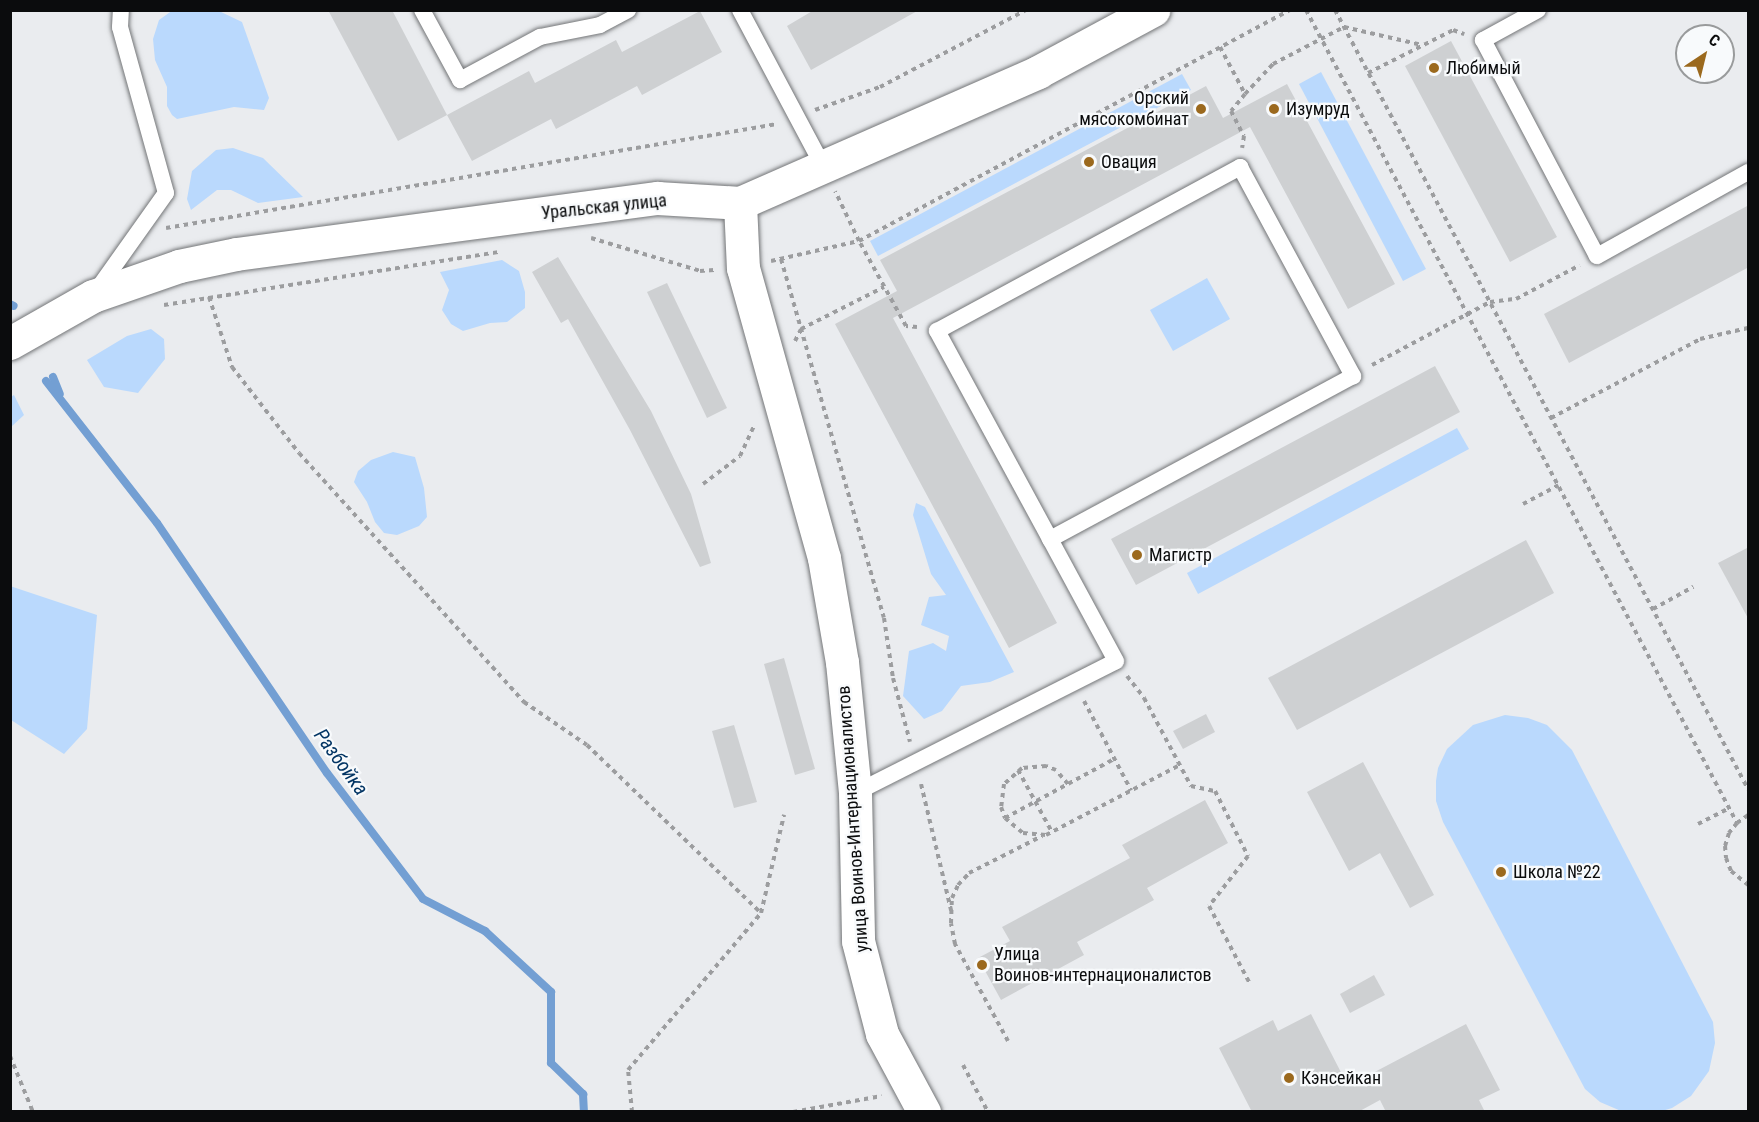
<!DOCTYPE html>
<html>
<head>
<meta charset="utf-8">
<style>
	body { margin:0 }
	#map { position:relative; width:1759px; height:1122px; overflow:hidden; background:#eaecef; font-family:"Roboto Condensed",sans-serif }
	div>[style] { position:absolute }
	.green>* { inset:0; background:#bad9fd }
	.stream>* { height:8px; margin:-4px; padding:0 4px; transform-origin:4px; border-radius:4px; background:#739fd3 }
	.building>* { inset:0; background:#ced0d2 }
	.path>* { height:4px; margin-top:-2px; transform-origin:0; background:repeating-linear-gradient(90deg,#9c9d9f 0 4.5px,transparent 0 9px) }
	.roads { filter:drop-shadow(0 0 2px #737577) drop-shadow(0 0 2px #737577) }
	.service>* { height:16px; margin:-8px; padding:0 8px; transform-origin:8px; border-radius:8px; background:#fff }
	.tertiary>* { height:33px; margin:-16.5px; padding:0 16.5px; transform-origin:16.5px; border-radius:16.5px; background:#fff }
	.dots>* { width:16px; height:16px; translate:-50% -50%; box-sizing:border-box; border:3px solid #f8fafc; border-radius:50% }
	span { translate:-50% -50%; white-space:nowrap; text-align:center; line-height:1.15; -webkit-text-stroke:4.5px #f8fafc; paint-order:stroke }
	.poi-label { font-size:18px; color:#0b0c0d }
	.left { translate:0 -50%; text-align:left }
	.right { translate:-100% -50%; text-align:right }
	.street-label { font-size:18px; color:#0b0c0d }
	.water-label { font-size:20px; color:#033564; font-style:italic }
	.frame { position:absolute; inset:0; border:12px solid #0b0c0d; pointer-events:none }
	.north { position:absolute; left:1675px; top:24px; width:60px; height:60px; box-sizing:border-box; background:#f8fafc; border:2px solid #999b9c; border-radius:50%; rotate:35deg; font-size:16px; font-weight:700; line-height:24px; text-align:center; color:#0b0c0d }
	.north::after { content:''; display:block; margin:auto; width:21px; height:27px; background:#9b691e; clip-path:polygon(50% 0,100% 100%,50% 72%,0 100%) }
</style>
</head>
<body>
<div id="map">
	<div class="green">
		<i style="clip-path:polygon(173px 10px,219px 11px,242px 22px,269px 98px,264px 110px,234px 107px,177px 119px,172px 115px,167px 106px,167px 87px,155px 60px,153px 39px,159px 20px)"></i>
		<i style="clip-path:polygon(1321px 72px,1426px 269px,1403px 281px,1299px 84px)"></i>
		<i style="clip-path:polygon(1182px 74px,1191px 90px,878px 256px,870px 241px)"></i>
		<i style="clip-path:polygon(233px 148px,263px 158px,303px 197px,258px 203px,231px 190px,217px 190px,191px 210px,187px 199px,192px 171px,216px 150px)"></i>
		<i style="clip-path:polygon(502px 260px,519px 271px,525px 292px,525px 308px,507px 322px,490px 323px,463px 331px,451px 324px,442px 310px,449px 290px,440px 272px)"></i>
		<i style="clip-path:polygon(1207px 278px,1230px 319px,1173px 351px,1150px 310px)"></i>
		<i style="clip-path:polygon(151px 329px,164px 339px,165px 359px,138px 393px,104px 387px,87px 360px,127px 336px)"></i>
		<i style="clip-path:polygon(14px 395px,24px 415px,11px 427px,11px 397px)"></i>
		<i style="clip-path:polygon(1457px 428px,1469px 449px,1198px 594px,1187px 573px)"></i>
		<i style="clip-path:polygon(393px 452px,415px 457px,424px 488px,427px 517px,419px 526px,397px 535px,384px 533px,375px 522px,367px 502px,354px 482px,358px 471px,371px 460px)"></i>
		<i style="clip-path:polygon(916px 503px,925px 507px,1014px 672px,990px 682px,961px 686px,942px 711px,924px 719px,903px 696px,909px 651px,933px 643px,946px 651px,949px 636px,921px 625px,929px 597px,946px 595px,931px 574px,913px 515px)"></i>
		<i style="clip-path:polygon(10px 586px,97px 615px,87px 729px,64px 754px,11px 720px)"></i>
		<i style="clip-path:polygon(1505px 715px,1528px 718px,1547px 725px,1572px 750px,1713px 1022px,1715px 1043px,1709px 1071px,1691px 1096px,1672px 1108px,1662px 1111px,1621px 1111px,1600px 1102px,1585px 1089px,1443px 822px,1436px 801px,1436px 781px,1438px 768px,1447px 749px,1473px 725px)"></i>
	</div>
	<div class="stream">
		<i style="left:10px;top:304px;width:4px;rotate:27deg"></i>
		<i style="left:53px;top:377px;width:18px;rotate:68deg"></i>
		<i style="left:46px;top:381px;width:180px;rotate:52deg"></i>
		<i style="left:157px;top:523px;width:302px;rotate:55.8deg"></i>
		<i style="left:327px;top:773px;width:158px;rotate:52.7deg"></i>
		<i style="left:423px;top:899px;width:70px;rotate:27.3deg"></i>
		<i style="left:485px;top:931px;width:90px;rotate:42.7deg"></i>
		<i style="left:551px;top:992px;width:71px;rotate:90deg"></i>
		<i style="left:551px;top:1063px;width:45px;rotate:44.1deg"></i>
		<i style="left:583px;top:1094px;width:18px;rotate:87deg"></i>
	</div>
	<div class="building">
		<i style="clip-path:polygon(328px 10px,392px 10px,447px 115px,398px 141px)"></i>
		<i style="clip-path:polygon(814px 10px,919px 10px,811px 70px,787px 26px)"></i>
		<i style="clip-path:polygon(700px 11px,722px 52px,642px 95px,637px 86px,556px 129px,551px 119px,472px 161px,447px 115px,529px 71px,535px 83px,616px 40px,622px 52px)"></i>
		<i style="clip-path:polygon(1451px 41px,1557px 237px,1510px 262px,1405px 66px)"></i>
		<i style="clip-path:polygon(1287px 84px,1395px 284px,1348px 309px,1250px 127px,893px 318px,1057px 623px,1009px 648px,835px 324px,897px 291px,880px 260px,1206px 86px,1223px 118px)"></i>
		<i style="clip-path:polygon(1749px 205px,1749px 267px,1569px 363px,1544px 314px)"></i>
		<i style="clip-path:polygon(558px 257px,651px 411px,691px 494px,711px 563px,700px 567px,630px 430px,568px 319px,561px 323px,532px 272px)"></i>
		<i style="clip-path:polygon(667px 283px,727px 408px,707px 418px,647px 292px)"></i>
		<i style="clip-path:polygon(1435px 366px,1460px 412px,1136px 585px,1111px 539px)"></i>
		<i style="clip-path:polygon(1526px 540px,1554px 593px,1297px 730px,1268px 678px)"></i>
		<i style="clip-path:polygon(1749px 547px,1749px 620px,1718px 563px)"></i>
		<i style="clip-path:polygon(784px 658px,815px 769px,795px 775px,764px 664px)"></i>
		<i style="clip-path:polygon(1206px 714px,1215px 732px,1183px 749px,1173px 731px)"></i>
		<i style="clip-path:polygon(734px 725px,757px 802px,734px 808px,712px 731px)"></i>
		<i style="clip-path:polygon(1363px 762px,1434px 895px,1410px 908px,1380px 853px,1349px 871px,1307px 792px)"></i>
		<i style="clip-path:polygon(1205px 800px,1228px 843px,1147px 888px,1154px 900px,1077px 942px,1084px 955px,1001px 1000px,978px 958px,1010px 941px,1002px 927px,1130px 858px,1122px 845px)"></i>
		<i style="clip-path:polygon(1374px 975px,1385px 995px,1350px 1013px,1340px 994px)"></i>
		<i style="clip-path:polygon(1311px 1014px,1348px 1086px,1466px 1024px,1500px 1090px,1479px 1100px,1485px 1112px,1386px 1112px,1380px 1100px,1358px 1112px,1252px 1112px,1219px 1048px,1273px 1020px,1278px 1031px)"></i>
	</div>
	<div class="path">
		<i style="left:1306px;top:10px;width:920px;rotate:62.07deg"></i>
		<i style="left:1737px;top:823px;width:13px;rotate:129deg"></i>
		<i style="left:1729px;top:833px;width:14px;rotate:107deg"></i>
		<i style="left:1725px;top:846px;width:12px;rotate:85deg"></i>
		<i style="left:1726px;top:858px;width:14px;rotate:69deg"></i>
		<i style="left:1731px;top:871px;width:22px;rotate:39deg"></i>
		<i style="left:1335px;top:10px;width:882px;rotate:62.07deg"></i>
		<i style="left:1220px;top:47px;width:53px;rotate:62deg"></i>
		<i style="left:1245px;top:94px;width:22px;rotate:129deg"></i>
		<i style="left:1231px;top:111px;width:28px;rotate:63deg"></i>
		<i style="left:1244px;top:136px;width:12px;rotate:99deg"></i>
		<i style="left:1368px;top:73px;width:95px;rotate:-26.8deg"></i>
		<i style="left:1453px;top:30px;width:12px;rotate:20deg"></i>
		<i style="left:1245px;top:94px;width:41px;rotate:-47deg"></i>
		<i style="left:1273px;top:64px;width:80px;rotate:-27.5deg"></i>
		<i style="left:1344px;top:27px;width:80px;rotate:13deg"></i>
		<i style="left:815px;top:110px;width:69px;rotate:-19.5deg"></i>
		<i style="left:880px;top:87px;width:165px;rotate:-27.8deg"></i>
		<i style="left:166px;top:228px;width:620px;rotate:-9.66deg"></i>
		<i style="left:591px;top:238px;width:114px;rotate:16.8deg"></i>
		<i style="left:700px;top:271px;width:14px;rotate:-4deg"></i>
		<i style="left:781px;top:259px;width:373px;rotate:74deg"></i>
		<i style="left:884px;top:618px;width:61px;rotate:81.5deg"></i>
		<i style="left:893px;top:678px;width:66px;rotate:75.1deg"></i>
		<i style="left:771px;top:261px;width:90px;rotate:-12.8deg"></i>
		<i style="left:859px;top:241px;width:55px;rotate:-115.6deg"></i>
		<i style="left:209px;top:297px;width:74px;rotate:71.8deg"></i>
		<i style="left:232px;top:367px;width:109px;rotate:52.1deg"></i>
		<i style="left:299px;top:453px;width:336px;rotate:47.9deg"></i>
		<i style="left:524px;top:702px;width:76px;rotate:34.3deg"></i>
		<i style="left:587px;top:745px;width:242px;rotate:44deg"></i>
		<i style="left:164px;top:305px;width:338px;rotate:-9deg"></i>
		<i style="left:917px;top:327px;width:11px;rotate:-175deg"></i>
		<i style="left:906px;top:326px;width:97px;rotate:-118.9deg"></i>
		<i style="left:859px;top:241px;width:489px;rotate:-28.2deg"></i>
		<i style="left:795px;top:341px;width:13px;rotate:-63deg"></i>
		<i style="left:801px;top:329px;width:93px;rotate:-26.8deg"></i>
		<i style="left:1372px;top:365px;width:134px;rotate:-28.1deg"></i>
		<i style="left:1490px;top:302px;width:26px;rotate:-7deg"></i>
		<i style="left:1516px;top:299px;width:72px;rotate:-28deg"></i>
		<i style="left:1551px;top:418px;width:169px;rotate:-27.9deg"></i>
		<i style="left:1700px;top:339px;width:49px;rotate:-12.9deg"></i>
		<i style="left:703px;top:484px;width:46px;rotate:-37.1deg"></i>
		<i style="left:740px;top:456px;width:35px;rotate:-65deg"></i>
		<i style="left:1523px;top:504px;width:40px;rotate:-28deg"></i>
		<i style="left:1653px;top:609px;width:46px;rotate:-28.8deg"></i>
		<i style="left:1127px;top:676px;width:28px;rotate:52deg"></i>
		<i style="left:1144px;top:698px;width:100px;rotate:61.9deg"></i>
		<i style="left:1191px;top:786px;width:25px;rotate:12deg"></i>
		<i style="left:1215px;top:791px;width:73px;rotate:63.1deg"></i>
		<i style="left:1248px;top:856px;width:63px;rotate:128deg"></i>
		<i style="left:1209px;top:906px;width:86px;rotate:62.2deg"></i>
		<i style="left:1084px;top:701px;width:101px;rotate:62.2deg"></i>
		<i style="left:1018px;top:770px;width:71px;rotate:61.3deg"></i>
		<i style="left:921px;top:784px;width:130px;rotate:76.6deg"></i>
		<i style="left:1068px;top:784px;width:18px;rotate:-131deg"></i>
		<i style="left:1056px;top:770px;width:11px;rotate:-158deg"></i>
		<i style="left:1046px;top:766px;width:24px;rotate:175deg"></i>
		<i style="left:1022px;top:768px;width:24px;rotate:138deg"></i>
		<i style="left:1004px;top:784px;width:23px;rotate:97deg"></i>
		<i style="left:1001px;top:807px;width:12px;rotate:70deg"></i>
		<i style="left:1005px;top:818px;width:23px;rotate:40deg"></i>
		<i style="left:1023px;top:833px;width:23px;rotate:5deg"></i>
		<i style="left:1046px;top:835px;width:151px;rotate:-27.6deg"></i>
		<i style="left:1005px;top:818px;width:124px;rotate:-28.4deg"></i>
		<i style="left:1737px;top:823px;width:14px;rotate:-36deg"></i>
		<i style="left:1698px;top:824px;width:35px;rotate:-27deg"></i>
		<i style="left:1008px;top:1041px;width:111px;rotate:-118.7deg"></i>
		<i style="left:955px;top:944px;width:21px;rotate:-101deg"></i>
		<i style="left:951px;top:923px;width:25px;rotate:-88deg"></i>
		<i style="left:952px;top:898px;width:14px;rotate:-65deg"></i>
		<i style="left:958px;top:885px;width:16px;rotate:-47deg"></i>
		<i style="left:969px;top:873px;width:82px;rotate:-26.9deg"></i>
		<i style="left:10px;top:1056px;width:61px;rotate:67.7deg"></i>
		<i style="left:963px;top:1065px;width:53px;rotate:62deg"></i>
		<i style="left:632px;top:1112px;width:42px;rotate:-95.4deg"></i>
		<i style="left:628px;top:1070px;width:206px;rotate:-49.7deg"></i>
		<i style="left:761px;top:913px;width:101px;rotate:-76.8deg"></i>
		<i style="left:793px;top:1112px;width:90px;rotate:-10.2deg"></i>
	</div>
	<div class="roads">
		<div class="service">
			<i style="left:422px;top:10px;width:80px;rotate:61.5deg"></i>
			<i style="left:460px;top:80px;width:91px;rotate:-28.3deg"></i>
			<i style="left:540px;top:37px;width:61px;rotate:-11.3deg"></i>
			<i style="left:600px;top:25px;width:32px;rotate:-28deg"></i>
			<i style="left:740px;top:10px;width:177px;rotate:62deg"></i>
			<i style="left:1538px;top:10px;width:63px;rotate:151.4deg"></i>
			<i style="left:1483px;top:40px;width:244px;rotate:62.2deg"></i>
			<i style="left:1597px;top:256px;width:173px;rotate:-29.1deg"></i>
			<i style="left:97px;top:290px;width:119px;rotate:-54.6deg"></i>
			<i style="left:166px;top:193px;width:172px;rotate:-105.5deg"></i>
			<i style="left:120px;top:27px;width:17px;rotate:-87deg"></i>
			<i style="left:855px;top:793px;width:292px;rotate:-26.8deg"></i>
			<i style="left:1116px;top:661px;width:139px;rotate:-118.4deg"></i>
			<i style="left:1050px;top:539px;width:237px;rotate:-118.5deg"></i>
			<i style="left:937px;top:331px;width:345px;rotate:-28.4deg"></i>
			<i style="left:1240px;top:167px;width:238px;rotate:61.6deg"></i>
			<i style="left:1353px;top:376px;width:344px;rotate:151.7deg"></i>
		</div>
		<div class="tertiary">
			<i style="left:740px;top:203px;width:65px;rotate:87.4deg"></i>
			<i style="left:743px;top:268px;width:301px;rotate:74.4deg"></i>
			<i style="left:824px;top:558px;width:106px;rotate:80.2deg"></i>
			<i style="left:842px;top:662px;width:132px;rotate:84.3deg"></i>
			<i style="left:855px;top:793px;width:148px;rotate:88.8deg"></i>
			<i style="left:858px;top:941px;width:96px;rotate:75.5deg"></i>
			<i style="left:882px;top:1034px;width:89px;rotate:61.7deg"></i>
			<i style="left:10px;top:343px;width:95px;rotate:-29.5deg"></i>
			<i style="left:93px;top:296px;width:91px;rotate:-19.2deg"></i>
			<i style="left:179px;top:266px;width:58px;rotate:-11.9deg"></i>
			<i style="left:236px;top:254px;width:425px;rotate:-7.6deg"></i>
			<i style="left:657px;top:198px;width:83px;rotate:3.4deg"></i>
			<i style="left:740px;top:203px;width:326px;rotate:-23.7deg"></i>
			<i style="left:1038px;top:72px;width:131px;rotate:-28.3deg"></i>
		</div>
	</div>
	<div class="dots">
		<i style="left:1434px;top:68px;background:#9b691e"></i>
		<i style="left:1201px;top:109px;background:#9b691e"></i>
		<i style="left:1274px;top:109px;background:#9b691e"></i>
		<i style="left:1089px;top:162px;background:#9b691e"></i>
		<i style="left:1137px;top:555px;background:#9b691e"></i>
		<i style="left:1501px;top:872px;background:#9b691e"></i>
		<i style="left:982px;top:965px;background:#9b691e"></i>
		<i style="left:1289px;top:1078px;background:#9b691e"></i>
	</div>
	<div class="poi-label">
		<span class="left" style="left:1446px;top:68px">Любимый</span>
		<span class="right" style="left:1189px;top:109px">Орский<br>мясокомбинат</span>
		<span class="left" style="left:1286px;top:109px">Изумруд</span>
		<span class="left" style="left:1101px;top:162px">Овация</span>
		<span class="left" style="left:1149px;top:555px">Магистр</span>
		<span class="left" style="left:1513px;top:872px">Школа №22</span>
		<span class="left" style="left:994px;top:965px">Улица<br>Воинов-интернационалистов</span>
		<span class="left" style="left:1301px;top:1078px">Кэнсейкан</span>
	</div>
	<div class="street-label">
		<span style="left:604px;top:207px;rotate:-6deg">Уральская улица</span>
		<span style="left:853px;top:819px;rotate:-94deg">улица Воинов-Интернационалистов</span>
	</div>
	<div class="water-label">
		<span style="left:341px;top:762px;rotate:54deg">Разбойка</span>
	</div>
	<div class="frame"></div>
	<div class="north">С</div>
</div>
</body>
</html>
